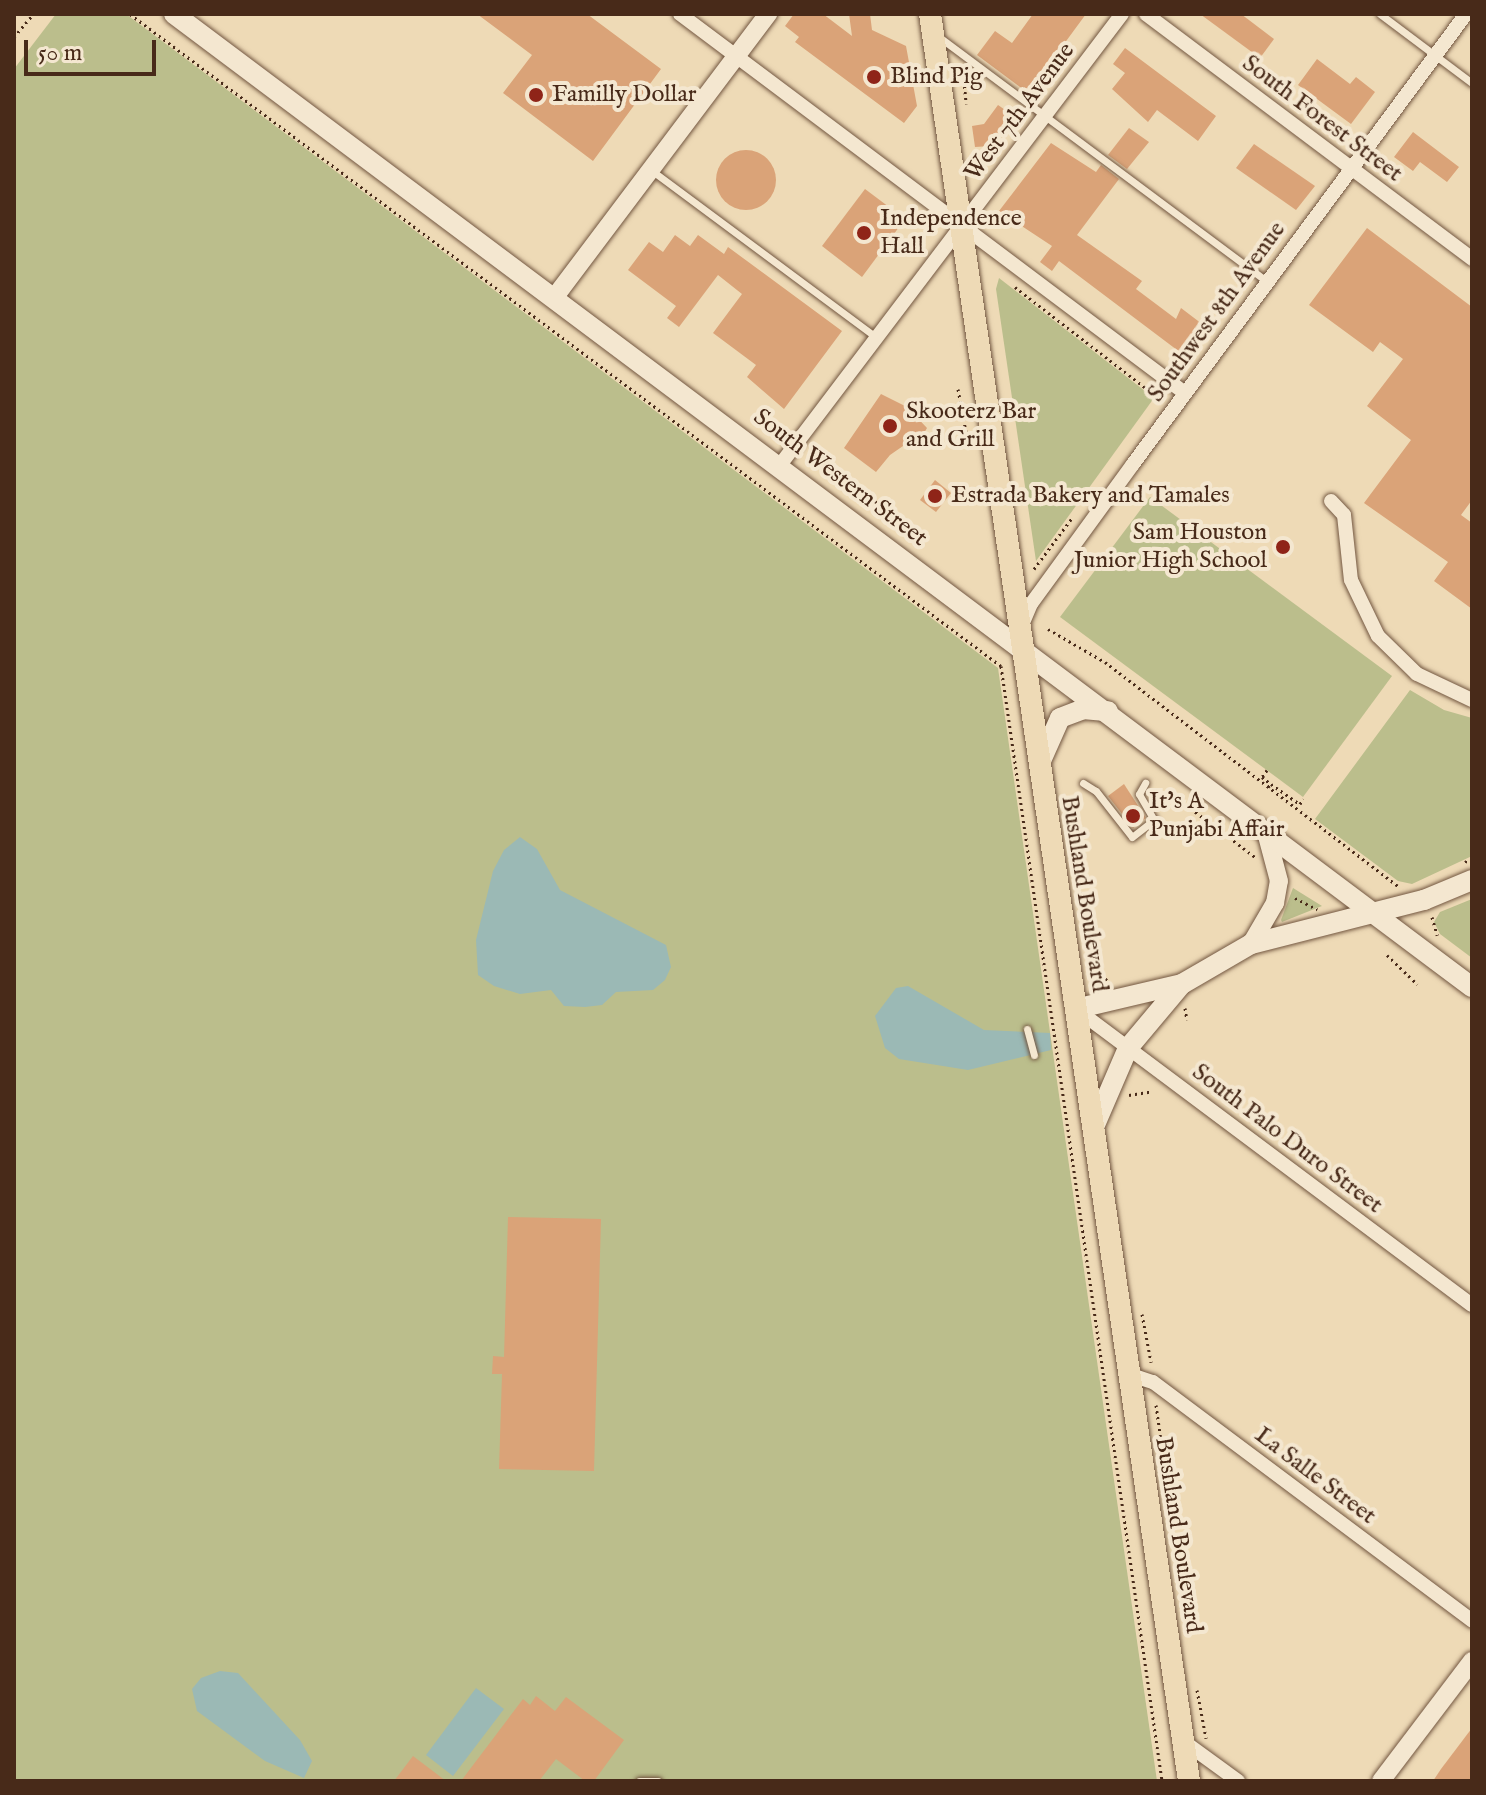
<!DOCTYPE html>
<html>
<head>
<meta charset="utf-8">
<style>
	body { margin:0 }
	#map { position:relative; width:1486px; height:1795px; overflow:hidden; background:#eedab6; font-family:"IM FELL English",serif }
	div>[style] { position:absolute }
	.green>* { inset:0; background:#bbbe8c }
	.water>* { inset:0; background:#9bb9b5 }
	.building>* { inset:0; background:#daa378 }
	.round { border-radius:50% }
	.path>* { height:3px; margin-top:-1.5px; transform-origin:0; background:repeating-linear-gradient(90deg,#482a19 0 2px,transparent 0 6px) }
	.roads { filter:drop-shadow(0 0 2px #725640) drop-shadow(0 0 2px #725640) }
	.service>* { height:7px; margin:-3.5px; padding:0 3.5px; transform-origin:3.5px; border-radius:3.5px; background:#f4e7d0 }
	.minor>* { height:14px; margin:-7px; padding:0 7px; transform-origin:7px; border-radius:7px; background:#f4e7d0 }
	.tertiary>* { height:18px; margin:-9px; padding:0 9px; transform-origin:9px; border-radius:9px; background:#f4e7d0 }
	.secondary>* { height:20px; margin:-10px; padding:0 10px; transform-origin:10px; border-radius:10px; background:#f4e7d0 }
	.primary>* { height:22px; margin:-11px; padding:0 11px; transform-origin:11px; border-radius:11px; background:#eedab6 }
	.dots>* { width:22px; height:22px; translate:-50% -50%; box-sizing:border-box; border:4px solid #f4e7d0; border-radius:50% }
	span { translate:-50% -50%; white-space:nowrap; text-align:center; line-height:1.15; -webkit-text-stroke:8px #f4e7d0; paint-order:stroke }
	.poi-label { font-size:24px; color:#482a19 }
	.left { translate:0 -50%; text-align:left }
	.right { translate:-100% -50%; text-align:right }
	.street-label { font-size:24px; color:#482a19 }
	.frame { position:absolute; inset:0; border:16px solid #482a19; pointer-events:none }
	.scale { position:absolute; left:24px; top:40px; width:132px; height:36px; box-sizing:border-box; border:4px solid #482a19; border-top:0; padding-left:10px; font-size:24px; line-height:28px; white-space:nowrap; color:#482a19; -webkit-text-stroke:6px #f4e7d0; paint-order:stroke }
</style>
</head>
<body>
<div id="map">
	<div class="green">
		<i style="clip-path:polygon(56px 14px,126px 14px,998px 668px,1157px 1781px,14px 1781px,14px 69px)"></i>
		<i style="clip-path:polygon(999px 278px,1154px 398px,1036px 561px,996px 289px)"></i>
		<i style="clip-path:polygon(1150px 497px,1392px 676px,1303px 797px,1060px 617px)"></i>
		<i style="clip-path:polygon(1410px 690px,1444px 710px,1472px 718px,1472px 856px,1412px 884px,1398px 881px,1315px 819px)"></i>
		<i style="clip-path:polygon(1293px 888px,1322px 906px,1282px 922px,1281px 920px)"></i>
		<i style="clip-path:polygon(1472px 899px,1472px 958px,1440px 934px,1434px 922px,1440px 912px)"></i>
	</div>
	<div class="water">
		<i style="clip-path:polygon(520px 837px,537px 849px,560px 890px,666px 945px,671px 967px,665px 980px,653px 990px,616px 992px,602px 1005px,585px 1007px,564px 1006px,551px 990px,520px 994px,494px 986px,478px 975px,476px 940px,493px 871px,504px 850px)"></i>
		<i style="clip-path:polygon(908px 986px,984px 1030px,1050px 1033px,1051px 1050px,968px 1070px,899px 1059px,885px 1048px,875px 1016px,896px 988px)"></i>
		<i style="clip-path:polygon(220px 1671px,238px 1673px,300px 1740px,312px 1761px,304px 1778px,265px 1761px,197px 1711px,192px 1689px,201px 1678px)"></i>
		<i style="clip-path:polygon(476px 1688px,504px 1709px,453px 1776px,426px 1755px)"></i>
	</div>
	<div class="building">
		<i style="clip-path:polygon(477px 14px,587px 14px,661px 69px,593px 161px,503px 93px,532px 55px)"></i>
		<i style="clip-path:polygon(794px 14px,823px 14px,852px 36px,849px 14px,870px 14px,872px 30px,906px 46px,917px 106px,904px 123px,795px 42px,799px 37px,785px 26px)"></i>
		<i style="clip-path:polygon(1033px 14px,1086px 14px,1028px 93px,977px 55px,995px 31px,1012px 43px)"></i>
		<i style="clip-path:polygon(1200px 14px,1241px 14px,1274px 39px,1260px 58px)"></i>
		<i style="clip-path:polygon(1125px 48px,1216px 116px,1198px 141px,1157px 110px,1148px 122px,1112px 89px,1125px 73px,1113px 64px)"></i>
		<i style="clip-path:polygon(1317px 59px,1350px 84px,1356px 77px,1375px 92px,1351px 124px,1298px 85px)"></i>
		<i style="clip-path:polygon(998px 105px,1014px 116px,991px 146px,975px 147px,972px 126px,984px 124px)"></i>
		<i style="clip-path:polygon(1129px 128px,1149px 142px,1127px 169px,1108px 155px)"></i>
		<i style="clip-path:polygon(1413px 132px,1459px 167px,1447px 182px,1420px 162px,1413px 171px,1394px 157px)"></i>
		<i style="clip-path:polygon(1051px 143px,1096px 172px,1101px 165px,1119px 179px,1077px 235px,1142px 281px,1136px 289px,1176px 319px,1181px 308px,1206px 327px,1185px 356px,1059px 261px,1052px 271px,1040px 262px,1052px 246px,999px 211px)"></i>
		<i style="clip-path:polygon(1254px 144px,1315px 186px,1296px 210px,1236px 168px)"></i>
		<i class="round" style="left:716px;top:150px;width:60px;height:60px"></i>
		<i style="clip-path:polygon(865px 189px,905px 219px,862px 277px,822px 246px)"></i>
		<i style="clip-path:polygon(1367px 228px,1472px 307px,1472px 500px,1461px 515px,1472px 523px,1472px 609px,1434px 581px,1448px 562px,1364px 503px,1411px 440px,1367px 406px,1403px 359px,1380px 342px,1373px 352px,1309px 305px)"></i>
		<i style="clip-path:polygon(675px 235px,690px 246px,698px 235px,724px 254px,728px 247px,842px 331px,784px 409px,747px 377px,756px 365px,713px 333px,742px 294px,718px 275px,679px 327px,667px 318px,676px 306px,628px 270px,649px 242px,663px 252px)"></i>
		<i style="clip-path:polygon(881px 394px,907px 407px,927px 428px,920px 440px,916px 437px,890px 455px,876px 472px,844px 448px)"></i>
		<i style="clip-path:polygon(935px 480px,951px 493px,936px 512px,920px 500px)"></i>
		<i style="clip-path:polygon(1124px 784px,1146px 818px,1133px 828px,1108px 796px)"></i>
		<i style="clip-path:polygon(508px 1217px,601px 1219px,594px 1471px,499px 1469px,502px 1374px,492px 1374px,493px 1356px,504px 1357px)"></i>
		<i style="clip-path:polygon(536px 1696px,555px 1711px,566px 1697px,624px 1740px,594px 1781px,585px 1781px,556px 1759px,539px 1781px,461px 1781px,523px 1699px,530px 1705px)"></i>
		<i style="clip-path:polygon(1472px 1728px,1472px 1781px,1433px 1781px,1441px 1769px)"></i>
		<i style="clip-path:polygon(413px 1756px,446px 1781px,394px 1781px)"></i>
	</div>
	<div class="path">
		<i style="left:130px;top:14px;width:1088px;rotate:36.82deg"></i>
		<i style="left:1001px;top:666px;width:1127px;rotate:81.78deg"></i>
		<i style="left:14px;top:37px;width:30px;rotate:-50deg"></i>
		<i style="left:963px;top:68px;width:36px;rotate:85deg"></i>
		<i style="left:1015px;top:287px;width:183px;rotate:37.7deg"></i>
		<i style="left:958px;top:389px;width:49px;rotate:79.4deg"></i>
		<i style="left:813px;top:447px;width:11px;rotate:63deg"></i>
		<i style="left:818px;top:457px;width:108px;rotate:37.8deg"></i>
		<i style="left:1034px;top:569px;width:64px;rotate:-53.3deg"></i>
		<i style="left:1048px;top:629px;width:66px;rotate:30.1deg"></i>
		<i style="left:1105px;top:662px;width:370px;rotate:37.4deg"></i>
		<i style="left:1267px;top:770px;width:9px;rotate:126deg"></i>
		<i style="left:1262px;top:777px;width:11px;rotate:38deg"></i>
		<i style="left:1268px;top:787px;width:4px;rotate:-45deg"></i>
		<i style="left:1271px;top:784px;width:35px;rotate:35deg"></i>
		<i style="left:1300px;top:804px;width:6px;rotate:-59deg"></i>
		<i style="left:1181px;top:801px;width:93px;rotate:37.1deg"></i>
		<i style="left:1076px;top:862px;width:104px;rotate:79.4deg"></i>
		<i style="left:1095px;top:964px;width:22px;rotate:54deg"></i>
		<i style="left:1465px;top:862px;width:8px;rotate:-30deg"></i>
		<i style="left:1295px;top:898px;width:25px;rotate:27deg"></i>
		<i style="left:1432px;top:917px;width:19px;rotate:74deg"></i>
		<i style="left:1387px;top:955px;width:42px;rotate:44deg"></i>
		<i style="left:1185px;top:1008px;width:12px;rotate:81deg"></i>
		<i style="left:1129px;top:1095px;width:24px;rotate:-9deg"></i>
		<i style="left:1142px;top:1314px;width:49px;rotate:79.4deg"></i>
		<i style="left:1156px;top:1405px;width:36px;rotate:82deg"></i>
		<i style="left:1197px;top:1690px;width:49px;rotate:79.4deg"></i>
	</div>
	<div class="roads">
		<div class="service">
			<i style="left:1380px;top:14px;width:115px;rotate:36.9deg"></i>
			<i style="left:939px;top:37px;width:410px;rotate:36.7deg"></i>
			<i style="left:651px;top:170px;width:280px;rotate:36.6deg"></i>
			<i style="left:1083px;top:783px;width:15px;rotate:32deg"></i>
			<i style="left:1096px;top:791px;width:58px;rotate:52deg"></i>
			<i style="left:1132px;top:837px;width:28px;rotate:-38deg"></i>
			<i style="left:1154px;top:820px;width:30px;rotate:-120deg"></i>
			<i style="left:1139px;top:794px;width:13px;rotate:-61deg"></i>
			<i style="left:1027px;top:1029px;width:27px;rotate:75deg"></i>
			<i style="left:639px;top:1781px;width:19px"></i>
		</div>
		<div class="minor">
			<i style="left:680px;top:14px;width:631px;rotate:36.89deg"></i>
			<i style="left:1146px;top:14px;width:408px;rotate:36.9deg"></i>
			<i style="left:780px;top:465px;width:566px;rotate:-52.83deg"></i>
			<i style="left:1331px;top:501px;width:19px;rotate:47deg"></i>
			<i style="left:1344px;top:515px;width:65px;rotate:83.9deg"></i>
			<i style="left:1351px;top:580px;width:62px;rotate:64.3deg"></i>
			<i style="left:1378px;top:636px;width:54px;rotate:44.3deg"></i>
			<i style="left:1417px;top:674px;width:61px;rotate:25.3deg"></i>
			<i style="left:1022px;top:625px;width:23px;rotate:-67deg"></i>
			<i style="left:1031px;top:604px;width:173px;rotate:-53.9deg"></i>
			<i style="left:1133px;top:464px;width:560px;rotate:-53.5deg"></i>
			<i style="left:1076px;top:1009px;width:494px;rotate:36.8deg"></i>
			<i style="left:1128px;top:1374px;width:26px;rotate:18deg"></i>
			<i style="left:1153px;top:1382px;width:399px;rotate:36.8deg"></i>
			<i style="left:1183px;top:1741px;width:68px;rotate:36deg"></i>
		</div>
		<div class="tertiary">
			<i style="left:554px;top:298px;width:356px;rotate:-53deg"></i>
			<i style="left:1251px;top:944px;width:48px;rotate:-59.7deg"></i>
			<i style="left:1275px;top:903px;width:22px;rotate:-80deg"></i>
			<i style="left:1279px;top:881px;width:51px;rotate:-104.9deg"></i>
			<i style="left:1381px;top:1781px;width:151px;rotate:-52.8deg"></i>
		</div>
		<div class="secondary">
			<i style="left:174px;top:14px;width:1622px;rotate:36.86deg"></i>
			<i style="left:1040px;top:763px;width:49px;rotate:-66deg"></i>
			<i style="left:1060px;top:718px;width:25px;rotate:-21deg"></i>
			<i style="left:1083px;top:709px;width:25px;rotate:5deg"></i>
			<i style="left:1075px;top:1009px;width:110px;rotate:-13.2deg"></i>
			<i style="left:1182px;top:984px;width:80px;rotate:-30.1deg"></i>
			<i style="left:1251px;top:944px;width:179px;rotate:-14.3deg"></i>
			<i style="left:1424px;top:900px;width:52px;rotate:-22.6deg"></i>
			<i style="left:1094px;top:1127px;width:86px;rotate:-66.7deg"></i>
			<i style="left:1128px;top:1048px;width:81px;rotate:-50deg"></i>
		</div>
		<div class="primary">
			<i style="left:930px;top:14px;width:1786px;rotate:81.66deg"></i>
		</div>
	</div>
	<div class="dots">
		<i style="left:874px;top:77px;background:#8f2418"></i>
		<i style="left:536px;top:95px;background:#8f2418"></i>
		<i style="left:864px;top:233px;background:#8f2418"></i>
		<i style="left:890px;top:426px;background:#8f2418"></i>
		<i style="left:935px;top:496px;background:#8f2418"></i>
		<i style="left:1283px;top:547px;background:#8f2418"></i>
		<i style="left:1133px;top:816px;background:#8f2418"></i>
	</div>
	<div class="poi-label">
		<span class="left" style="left:890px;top:77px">Blind Pig</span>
		<span class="left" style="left:552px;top:95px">Familly Dollar</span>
		<span class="left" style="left:880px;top:233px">Independence<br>Hall</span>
		<span class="left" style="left:906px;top:426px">Skooterz Bar<br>and Grill</span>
		<span class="left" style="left:951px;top:496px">Estrada Bakery and Tamales</span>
		<span class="right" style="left:1267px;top:547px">Sam Houston<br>Junior High School</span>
		<span class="left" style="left:1149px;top:816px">It's A<br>Punjabi Affair</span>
	</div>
	<div class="street-label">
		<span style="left:1020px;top:112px;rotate:-53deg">West 7th Avenue</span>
		<span style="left:1322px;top:119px;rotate:37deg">South Forest Street</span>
		<span style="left:1217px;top:312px;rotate:-54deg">Southwest 8th Avenue</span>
		<span style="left:840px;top:478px;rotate:37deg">South Western Street</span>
		<span style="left:1084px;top:894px;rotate:81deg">Bushland Boulevard</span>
		<span style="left:1287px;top:1139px;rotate:37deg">South Palo Duro Street</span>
		<span style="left:1315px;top:1476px;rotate:37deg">La Salle Street</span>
		<span style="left:1178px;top:1535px;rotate:81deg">Bushland Boulevard</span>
	</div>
	<div class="frame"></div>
	<div class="scale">50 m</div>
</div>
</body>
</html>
